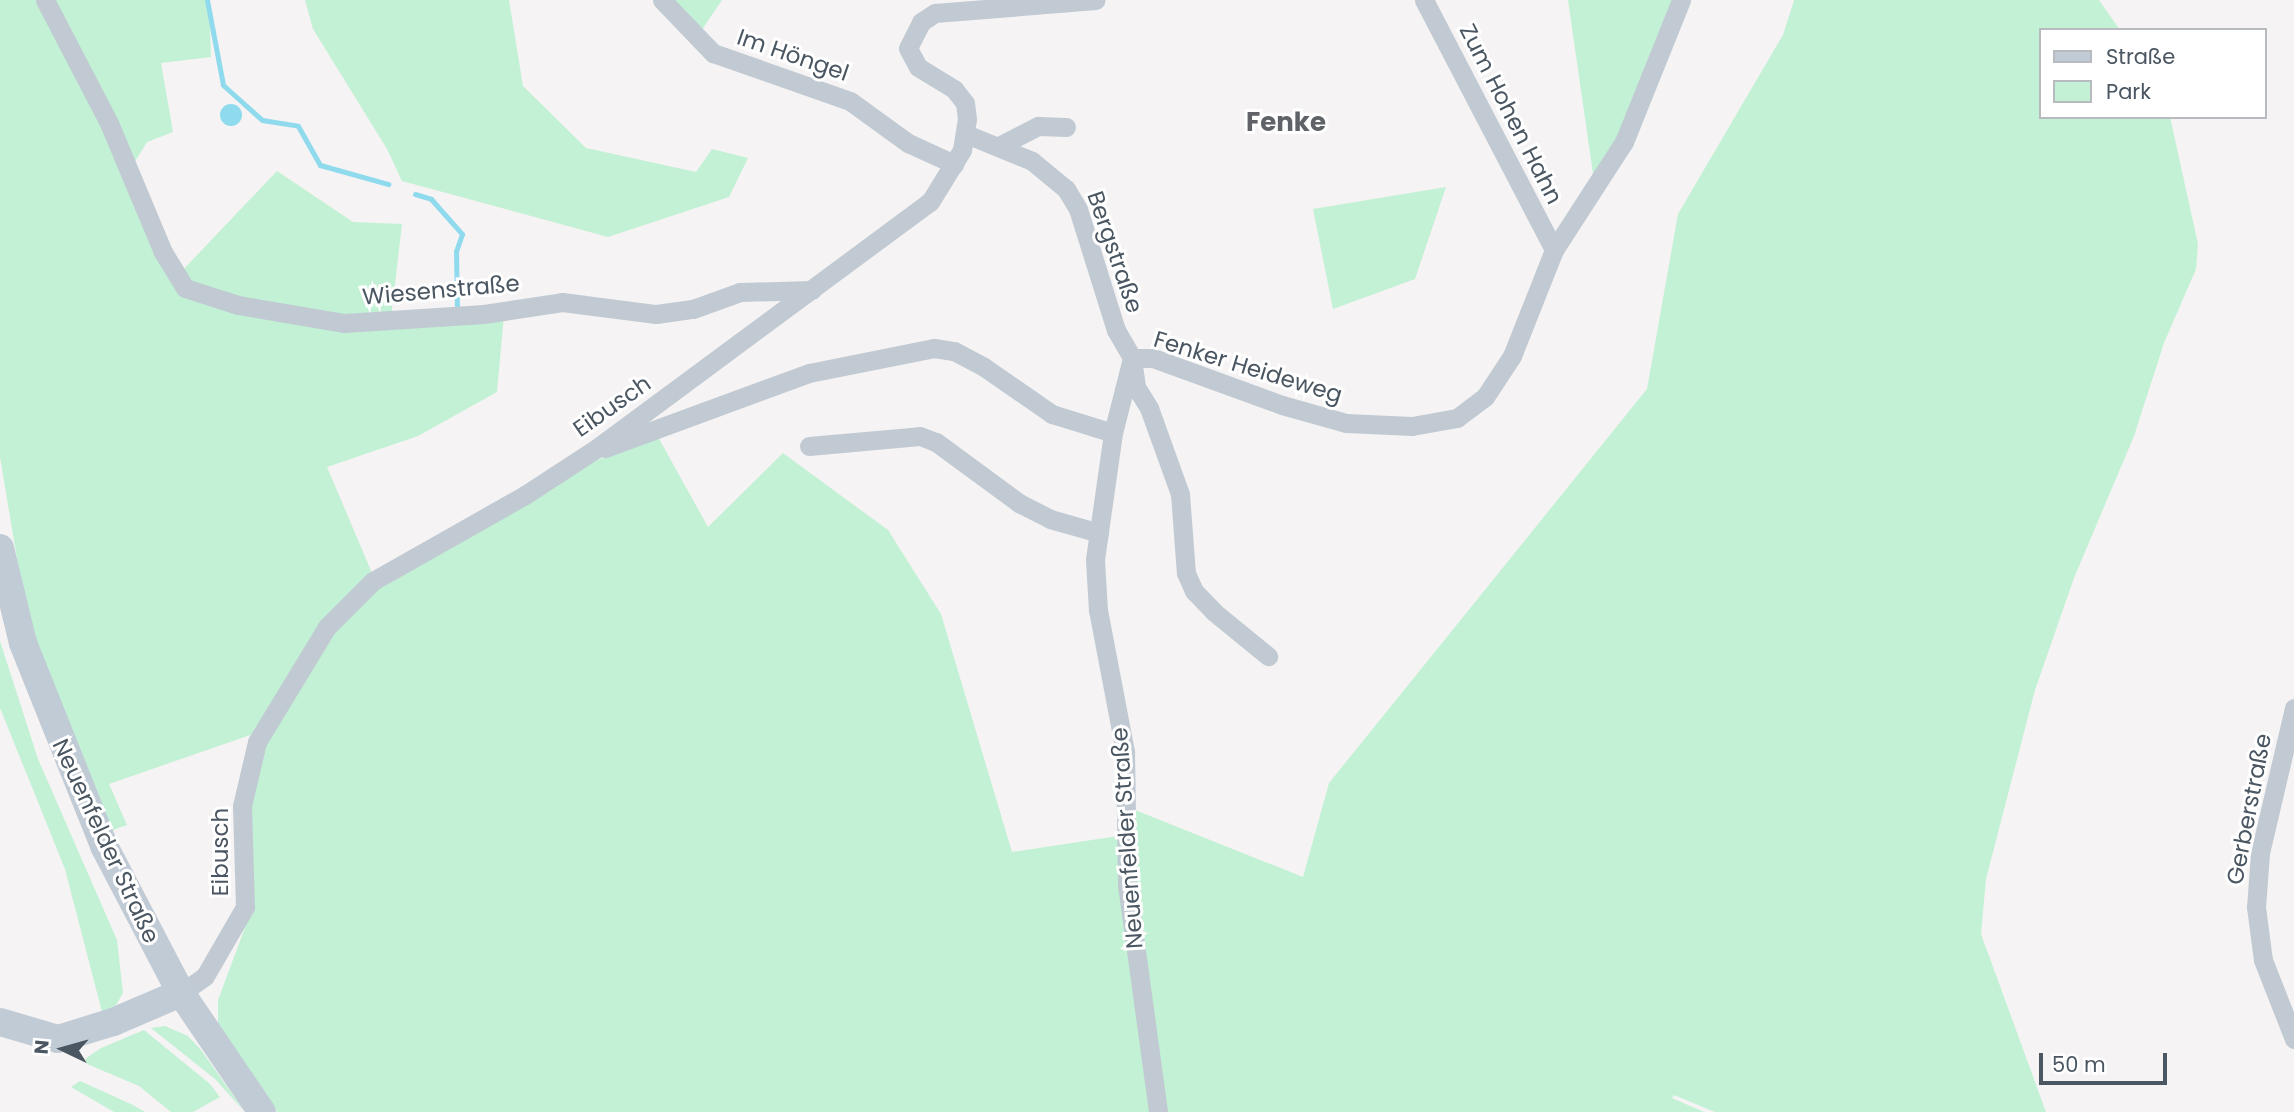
<!DOCTYPE html>
<html>
<head>
<meta charset="utf-8">
<style>
	body { margin:0 }
	#map { position:relative; width:2294px; height:1112px; overflow:hidden; background:#f5f3f3; font-family:Poppins,sans-serif }
	div>[style] { position:absolute }
	.green>* { inset:0; background:#c3f1d5 }
	.water>* { inset:0; background:#90daee }
	.round { border-radius:50% }
	.stream>* { height:5px; margin:-2.5px; padding:0 2.5px; transform-origin:2.5px; border-radius:2.5px; background:#90daee }
	.street>* { height:19px; margin:-9.5px; padding:0 9.5px; transform-origin:9.5px; border-radius:9.5px; background:#c1cad2 }
	.secondary>* { height:28px; margin:-14px; padding:0 14px; transform-origin:14px; border-radius:14px; background:#c1cbd6 }
	span { translate:-50% -50%; white-space:nowrap; text-align:center; line-height:1.15; -webkit-text-stroke:6px #fff; paint-order:stroke }
	.street-label { font-size:23px; color:#4a5661 }
	.quarter-label { font-size:26px; color:#5f6368; font-weight:700 }
	.legend { position:absolute; left:2039px; top:28px; width:228px; height:91px; box-sizing:border-box; background:#fff; border:2px solid #b7bbc0; margin:0; padding:9px 12px; list-style:none; font-size:21px; color:#4a5661 }
	.legend li { display:flex; align-items:center; gap:14px; height:35px }
	.legend b { width:35px; border:2px solid #b7bbc0 }
	.north { position:absolute; left:28px; top:1014px; width:70px; height:70px; -webkit-text-stroke:5px #fff; paint-order:stroke; rotate:275deg; font-size:19px; font-weight:700; line-height:28px; text-align:center; color:#4a5661 }
	.north::after { content:''; display:block; margin:auto; width:24px; height:32px; background:#4a5661; clip-path:polygon(50% 0,100% 100%,50% 72%,0 100%) }
	.scale { position:absolute; left:2039px; top:1053px; width:128px; height:32px; box-sizing:border-box; border:4px solid #4a5661; border-top:0; padding-left:9px; font-size:21px; line-height:24px; white-space:nowrap; color:#4a5661; -webkit-text-stroke:5px #fff; paint-order:stroke }
</style>
</head>
<body>
<div id="map">
	<div class="green">
		<i style="clip-path:polygon(0 0,39px 0,183px 289px,293px 318px,504px 315px,497px 392px,418px 436px,327px 467px,372px 573px,256px 733px,109px 784px,127px 825px,110px 831px,30px 637px,0 457px)"></i>
		<i style="clip-path:polygon(50px 0,209px 0,211px 57px,161px 63px,173px 132px,147px 142px,131px 168px)"></i>
		<i style="clip-path:polygon(305px 0,509px 0,523px 86px,586px 148px,696px 172px,712px 149px,748px 158px,729px 197px,608px 237px,402px 181px,387px 149px,313px 29px)"></i>
		<i style="clip-path:polygon(669px 0,722px 0,699px 34px)"></i>
		<i style="clip-path:polygon(1568px 0,1678px 0,1621px 140px,1594px 181px)"></i>
		<i style="clip-path:polygon(1794px 0,2099px 0,2120px 30px,2040px 30px,2040px 117px,2170px 117px,2198px 244px,2196px 269px,2164px 343px,2134px 436px,2074px 578px,2035px 690px,1986px 879px,1981px 934px,2046px 1112px,1715px 1112px,1674px 1095px,1672px 1098px,1704px 1112px,1164px 1112px,1133px 890px,1135px 810px,1303px 877px,1329px 783px,1647px 389px,1678px 214px,1783px 35px)"></i>
		<i style="clip-path:polygon(277px 171px,353px 222px,402px 224px,391px 318px,294px 312px,190px 283px,181px 272px)"></i>
		<i style="clip-path:polygon(1446px 187px,1415px 279px,1333px 309px,1313px 209px)"></i>
		<i style="clip-path:polygon(658px 437px,708px 527px,783px 453px,888px 530px,941px 614px,1012px 852px,1118px 836px,1153px 1112px,277px 1112px,218px 1027px,218px 1000px,253px 906px,247px 806px,261px 745px,331px 629px,377px 586px,589px 463px)"></i>
		<i style="clip-path:polygon(0 641px,38px 759px,117px 940px,123px 993px,116px 1005px,102px 1012px,65px 869px,0 708px)"></i>
		<i style="clip-path:polygon(165px 1026px,188px 1036px,201px 1050px,245px 1112px,215px 1079px,151px 1028px)"></i>
		<i style="clip-path:polygon(144px 1030px,210px 1084px,220px 1097px,193px 1112px,171px 1112px,139px 1086px,87px 1064px,85px 1059px,101px 1048px)"></i>
		<i style="clip-path:polygon(80px 1081px,133px 1105px,145px 1112px,114px 1112px,71px 1087px)"></i>
	</div>
	<div class="water">
		<i class="round" style="left:220px;top:104px;width:22px;height:22px"></i>
	</div>
	<div class="stream">
		<i style="left:207px;top:0;width:86px;rotate:79.3deg"></i>
		<i style="left:223px;top:85px;width:52px;rotate:41.9deg"></i>
		<i style="left:262px;top:120px;width:36px;rotate:9deg"></i>
		<i style="left:298px;top:126px;width:45px;rotate:60.6deg"></i>
		<i style="left:320px;top:165px;width:71px;rotate:15.6deg"></i>
		<i style="left:415px;top:194px;width:17px;rotate:17deg"></i>
		<i style="left:431px;top:199px;width:47px;rotate:48.5deg"></i>
		<i style="left:462px;top:234px;width:18px;rotate:109deg"></i>
		<i style="left:456px;top:251px;width:56px;rotate:89deg"></i>
	</div>
	<div class="street">
		<i style="left:45px;top:0;width:139px;rotate:62.5deg"></i>
		<i style="left:109px;top:123px;width:140px;rotate:67.3deg"></i>
		<i style="left:163px;top:252px;width:42px;rotate:58.6deg"></i>
		<i style="left:185px;top:288px;width:56px;rotate:17.8deg"></i>
		<i style="left:238px;top:305px;width:108px;rotate:9.6deg"></i>
		<i style="left:344px;top:323px;width:140px;rotate:-3.7deg"></i>
		<i style="left:484px;top:314px;width:79px;rotate:-8.7deg"></i>
		<i style="left:562px;top:302px;width:95px;rotate:7.3deg"></i>
		<i style="left:656px;top:314px;width:37px;rotate:-8deg"></i>
		<i style="left:693px;top:309px;width:50px;rotate:-19.9deg"></i>
		<i style="left:740px;top:292px;width:72px;rotate:-1.6deg"></i>
		<i style="left:662px;top:0;width:74px;rotate:46.1deg"></i>
		<i style="left:713px;top:53px;width:145px;rotate:19.3deg"></i>
		<i style="left:850px;top:101px;width:72px;rotate:35.9deg"></i>
		<i style="left:908px;top:143px;width:51px;rotate:24.5deg"></i>
		<i style="left:1424px;top:0;width:282px;rotate:62.5deg"></i>
		<i style="left:966px;top:134px;width:71px;rotate:22.2deg"></i>
		<i style="left:1032px;top:161px;width:44px;rotate:39.5deg"></i>
		<i style="left:1066px;top:189px;width:23px;rotate:59deg"></i>
		<i style="left:1078px;top:209px;width:127px;rotate:72.6deg"></i>
		<i style="left:1116px;top:330px;width:32px;rotate:60deg"></i>
		<i style="left:1132px;top:358px;width:29px;rotate:82deg"></i>
		<i style="left:1136px;top:387px;width:25px;rotate:58deg"></i>
		<i style="left:1149px;top:408px;width:91px;rotate:70.2deg"></i>
		<i style="left:1180px;top:494px;width:79px;rotate:85.7deg"></i>
		<i style="left:1186px;top:573px;width:20px;rotate:66deg"></i>
		<i style="left:1194px;top:591px;width:29px;rotate:46deg"></i>
		<i style="left:1214px;top:612px;width:70px;rotate:39.2deg"></i>
		<i style="left:1001px;top:145px;width:42px;rotate:-27.2deg"></i>
		<i style="left:1038px;top:126px;width:28px;rotate:2deg"></i>
		<i style="left:1132px;top:358px;width:21px"></i>
		<i style="left:1153px;top:358px;width:137px;rotate:20deg"></i>
		<i style="left:1282px;top:405px;width:66px;rotate:15.7deg"></i>
		<i style="left:1346px;top:423px;width:66px;rotate:2.6deg"></i>
		<i style="left:1412px;top:426px;width:46px;rotate:-10.1deg"></i>
		<i style="left:1457px;top:418px;width:35px;rotate:-37deg"></i>
		<i style="left:1485px;top:397px;width:49px;rotate:-56.6deg"></i>
		<i style="left:1512px;top:356px;width:114px;rotate:-68.4deg"></i>
		<i style="left:1554px;top:250px;width:129px;rotate:-57.1deg"></i>
		<i style="left:1624px;top:142px;width:153px;rotate:-68.1deg"></i>
		<i style="left:1132px;top:358px;width:77px;rotate:104.2deg"></i>
		<i style="left:1113px;top:433px;width:128px;rotate:98.1deg"></i>
		<i style="left:1095px;top:560px;width:50px;rotate:86.6deg"></i>
		<i style="left:1098px;top:610px;width:145px;rotate:79.2deg"></i>
		<i style="left:1125px;top:752px;width:133px;rotate:89.1deg"></i>
		<i style="left:1127px;top:885px;width:229px;rotate:82.2deg"></i>
		<i style="left:809px;top:446px;width:111px;rotate:-5.1deg"></i>
		<i style="left:920px;top:436px;width:17px;rotate:21deg"></i>
		<i style="left:936px;top:442px;width:103px;rotate:36.3deg"></i>
		<i style="left:1019px;top:503px;width:35px;rotate:27deg"></i>
		<i style="left:1050px;top:519px;width:51px;rotate:15.9deg"></i>
		<i style="left:605px;top:448px;width:217px;rotate:-20.2deg"></i>
		<i style="left:809px;top:373px;width:127px;rotate:-11.3deg"></i>
		<i style="left:934px;top:348px;width:20px;rotate:9deg"></i>
		<i style="left:954px;top:351px;width:34px;rotate:28deg"></i>
		<i style="left:984px;top:367px;width:83px;rotate:34.7deg"></i>
		<i style="left:1052px;top:414px;width:64px;rotate:17.3deg"></i>
		<i style="left:2294px;top:708px;width:149px;rotate:103.2deg"></i>
		<i style="left:2260px;top:853px;width:54px;rotate:94.2deg"></i>
		<i style="left:2256px;top:907px;width:53px;rotate:82.5deg"></i>
		<i style="left:2263px;top:960px;width:85px;rotate:68.6deg"></i>
		<i style="left:181px;top:993px;width:29px;rotate:-35deg"></i>
		<i style="left:205px;top:976px;width:80px;rotate:-59.9deg"></i>
		<i style="left:245px;top:907px;width:101px;rotate:-91.7deg"></i>
		<i style="left:242px;top:806px;width:66px;rotate:-76.8deg"></i>
		<i style="left:257px;top:742px;width:135px;rotate:-58.7deg"></i>
		<i style="left:327px;top:627px;width:65px;rotate:-45deg"></i>
		<i style="left:373px;top:581px;width:175px;rotate:-29.5deg"></i>
		<i style="left:525px;top:495px;width:86px;rotate:-33.1deg"></i>
		<i style="left:597px;top:448px;width:414px;rotate:-36.5deg"></i>
		<i style="left:930px;top:202px;width:61px;rotate:-58.4deg"></i>
		<i style="left:962px;top:150px;width:31px;rotate:-81deg"></i>
		<i style="left:967px;top:119px;width:16px;rotate:-97deg"></i>
		<i style="left:965px;top:103px;width:18px;rotate:-128deg"></i>
		<i style="left:954px;top:89px;width:42px;rotate:-148.6deg"></i>
		<i style="left:918px;top:67px;width:21px;rotate:-118deg"></i>
		<i style="left:908px;top:48px;width:29px;rotate:-63deg"></i>
		<i style="left:921px;top:22px;width:17px;rotate:-33deg"></i>
		<i style="left:935px;top:13px;width:161px;rotate:-4.6deg"></i>
	</div>
	<div class="secondary">
		<i style="left:0;top:548px;width:98px;rotate:76.4deg"></i>
		<i style="left:23px;top:643px;width:219px;rotate:68.2deg"></i>
		<i style="left:104px;top:846px;width:166px;rotate:62.4deg"></i>
		<i style="left:181px;top:993px;width:144px;rotate:55.8deg"></i>
		<i style="left:0;top:1022px;width:60px;rotate:16.3deg"></i>
		<i style="left:58px;top:1039px;width:58px;rotate:-17.2deg"></i>
		<i style="left:113px;top:1022px;width:74px;rotate:-23.1deg"></i>
	</div>
	<div class="street-label">
		<span style="left:793px;top:55px;rotate:19deg">Im Höngel</span>
		<span style="left:1511px;top:114px;rotate:63deg">Zum Hohen Hahn</span>
		<span style="left:1115px;top:252px;rotate:71deg">Bergstraße</span>
		<span style="left:441px;top:290px;rotate:-5deg">Wiesenstraße</span>
		<span style="left:1248px;top:367px;rotate:17deg">Fenker Heideweg</span>
		<span style="left:612px;top:406px;rotate:-35deg">Eibusch</span>
		<span style="left:2249px;top:809px;rotate:-79deg">Gerberstraße</span>
		<span style="left:1127px;top:838px;rotate:-94deg">Neuenfelder Straße</span>
		<span style="left:106px;top:841px;rotate:65deg">Neuenfelder Straße</span>
		<span style="left:220px;top:852px;rotate:-90deg">Eibusch</span>
	</div>
	<div class="quarter-label">
		<span style="left:1286px;top:123px">Fenke</span>
	</div>
	<ul class="legend">
	<li><b style="height:9px;background:#c1cbd6"></b>Straße</li>
	<li><b style="height:19px;background:#c3f1d5"></b>Park</li>
	</ul>
	<div class="north">N</div>
	<div class="scale">50 m</div>
</div>
</body>
</html>
